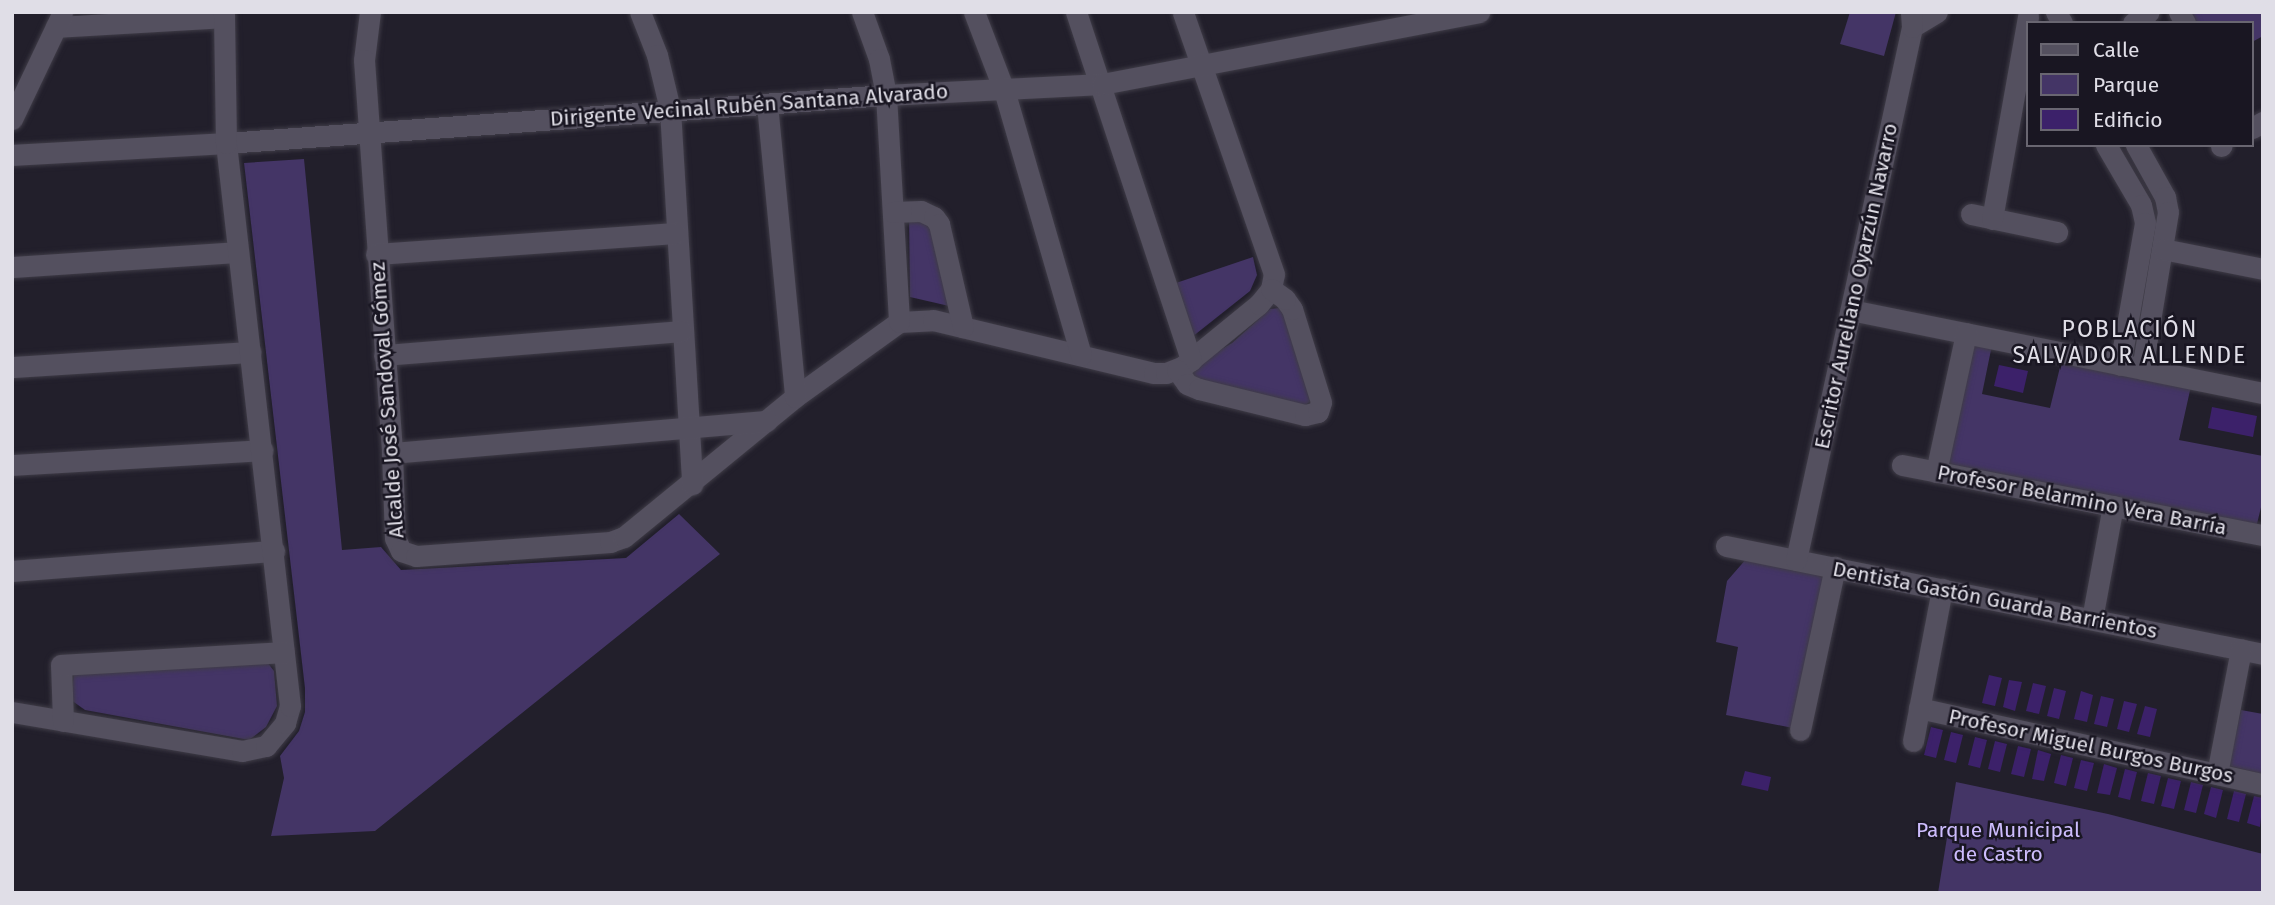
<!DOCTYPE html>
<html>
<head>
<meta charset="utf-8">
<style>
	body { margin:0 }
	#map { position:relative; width:2275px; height:905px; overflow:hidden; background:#221f2b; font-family:"Fira Sans",sans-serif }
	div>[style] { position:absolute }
	.green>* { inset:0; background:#443566 }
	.building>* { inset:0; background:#3c216a }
	.roads { filter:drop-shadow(0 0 2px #3f3c47) drop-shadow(0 0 2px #3f3c47) }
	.minor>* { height:21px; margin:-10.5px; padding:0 10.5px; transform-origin:10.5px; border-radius:10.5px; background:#54505f }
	span { translate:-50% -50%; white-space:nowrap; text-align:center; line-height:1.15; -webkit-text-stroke:5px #191622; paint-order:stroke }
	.street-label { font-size:21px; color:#e0dee7 }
	.park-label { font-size:21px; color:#cdbcfd }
	.neighbourhood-label { font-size:23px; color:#e0dee7; letter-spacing:2px }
	.frame { position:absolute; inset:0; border:14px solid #e0dee7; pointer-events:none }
	.legend { position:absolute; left:2026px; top:21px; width:228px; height:126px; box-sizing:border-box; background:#191622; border:2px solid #696671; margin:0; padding:9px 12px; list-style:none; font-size:21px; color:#e0dee7 }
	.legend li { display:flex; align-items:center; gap:14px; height:35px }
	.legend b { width:35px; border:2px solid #696671 }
</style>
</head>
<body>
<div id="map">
	<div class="green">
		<i style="clip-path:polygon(1850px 12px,1896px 12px,1884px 56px,1840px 44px)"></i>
		<i style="clip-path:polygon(2189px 12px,2263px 12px,2263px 36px,2252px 42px,2252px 23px,2195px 23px)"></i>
		<i style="clip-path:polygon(304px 159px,342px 550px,381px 547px,401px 570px,626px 558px,679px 514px,720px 554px,375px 831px,271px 836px,284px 778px,280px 756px,299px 731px,305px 712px,305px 688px,244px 163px)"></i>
		<i style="clip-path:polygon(909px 215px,930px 224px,949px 306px,910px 297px)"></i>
		<i style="clip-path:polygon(1253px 257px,1257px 275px,1250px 291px,1192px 337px,1176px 283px)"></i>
		<i style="clip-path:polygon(1279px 308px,1287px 313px,1311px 401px,1302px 407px,1190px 380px,1183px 372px,1232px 343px,1270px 309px)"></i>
		<i style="clip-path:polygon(1971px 340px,1992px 345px,1982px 394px,2050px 408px,2062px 359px,2191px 386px,2179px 440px,2263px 456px,2263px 499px,2256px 528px,1943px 467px)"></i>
		<i style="clip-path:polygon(1747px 558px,1829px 572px,1793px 728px,1726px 715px,1738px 647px,1716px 642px,1727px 581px)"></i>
		<i style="clip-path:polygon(267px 662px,274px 671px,277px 706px,266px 727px,249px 740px,85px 710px,71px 700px,74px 673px)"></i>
		<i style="clip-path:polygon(2241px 710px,2263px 714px,2263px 774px,2229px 766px)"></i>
		<i style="clip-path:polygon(1956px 782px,2108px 814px,2263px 854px,2263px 893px,1938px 893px)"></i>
	</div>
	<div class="building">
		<i style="clip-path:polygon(1999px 365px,2028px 371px,2023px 393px,1994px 386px)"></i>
		<i style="clip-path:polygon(2212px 407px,2257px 416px,2253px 437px,2208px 428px)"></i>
		<i style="clip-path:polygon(1989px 675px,2002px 678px,1995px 706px,1982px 703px)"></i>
		<i style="clip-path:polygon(2009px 680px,2022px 682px,2015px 711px,2003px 707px)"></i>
		<i style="clip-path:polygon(2033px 683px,2046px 686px,2039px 714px,2026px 711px)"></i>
		<i style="clip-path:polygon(2054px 688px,2066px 691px,2059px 719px,2047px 716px)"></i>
		<i style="clip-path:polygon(2081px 691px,2093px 695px,2087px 722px,2074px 719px)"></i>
		<i style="clip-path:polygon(2101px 696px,2114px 699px,2107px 727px,2094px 724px)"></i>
		<i style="clip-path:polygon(2124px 701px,2137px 704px,2129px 732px,2117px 729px)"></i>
		<i style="clip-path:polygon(2145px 706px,2157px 709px,2150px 737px,2137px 734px)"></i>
		<i style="clip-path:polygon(1931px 727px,1943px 730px,1936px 758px,1924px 755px)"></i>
		<i style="clip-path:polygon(1951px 732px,1963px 735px,1956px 763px,1944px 760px)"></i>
		<i style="clip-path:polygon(1975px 737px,1987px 740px,1980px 768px,1968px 765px)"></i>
		<i style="clip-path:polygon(1995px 741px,2007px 744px,2000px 772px,1988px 769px)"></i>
		<i style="clip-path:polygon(2018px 746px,2031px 749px,2024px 777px,2011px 774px)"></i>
		<i style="clip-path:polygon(2038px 750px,2051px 754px,2044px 781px,2032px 779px)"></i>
		<i style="clip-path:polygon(2061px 755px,2073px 758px,2066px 786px,2054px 783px)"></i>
		<i style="clip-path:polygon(2081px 760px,2094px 763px,2087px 791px,2074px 788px)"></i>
		<i style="clip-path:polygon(2104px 764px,2117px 768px,2110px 795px,2097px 793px)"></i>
		<i style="clip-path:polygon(2125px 769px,2137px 772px,2130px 800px,2118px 797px)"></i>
		<i style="clip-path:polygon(1745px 771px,1771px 777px,1768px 791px,1741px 785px)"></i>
		<i style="clip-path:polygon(2148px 773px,2161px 776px,2154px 804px,2141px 801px)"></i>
		<i style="clip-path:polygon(2168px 778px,2181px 781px,2174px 809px,2161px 806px)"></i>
		<i style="clip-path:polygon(2191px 782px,2203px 785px,2196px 813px,2184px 810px)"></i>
		<i style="clip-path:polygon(2211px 787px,2223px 790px,2216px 818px,2204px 814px)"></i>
		<i style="clip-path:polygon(2234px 791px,2246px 794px,2239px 822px,2227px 819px)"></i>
		<i style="clip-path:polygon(2254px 796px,2263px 798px,2260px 827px,2247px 823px)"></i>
	</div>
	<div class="roads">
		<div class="minor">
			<i style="left:370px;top:12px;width:48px;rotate:97.1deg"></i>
			<i style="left:364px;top:60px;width:394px;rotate:85.9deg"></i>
			<i style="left:392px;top:453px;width:85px;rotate:88deg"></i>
			<i style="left:395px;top:538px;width:14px;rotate:65deg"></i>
			<i style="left:401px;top:551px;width:16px;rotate:18deg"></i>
			<i style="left:416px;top:556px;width:195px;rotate:-4.1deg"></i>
			<i style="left:610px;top:542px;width:15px;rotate:-20deg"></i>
			<i style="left:624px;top:537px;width:221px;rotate:-39.3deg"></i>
			<i style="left:795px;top:397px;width:128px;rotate:-35.8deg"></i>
			<i style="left:899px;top:322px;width:34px;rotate:-3deg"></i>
			<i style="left:933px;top:320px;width:227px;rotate:13.5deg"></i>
			<i style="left:1154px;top:373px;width:12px"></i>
			<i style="left:1166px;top:373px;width:17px;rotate:-21deg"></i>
			<i style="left:1182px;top:367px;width:99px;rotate:-39.3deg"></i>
			<i style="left:1259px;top:304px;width:19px;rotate:-51deg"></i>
			<i style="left:1271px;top:289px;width:15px;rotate:-79deg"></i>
			<i style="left:1274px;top:274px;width:277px;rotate:-109.2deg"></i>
			<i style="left:640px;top:12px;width:46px;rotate:68.4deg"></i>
			<i style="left:657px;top:55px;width:56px;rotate:76.5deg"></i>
			<i style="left:670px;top:109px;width:376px;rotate:86.6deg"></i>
			<i style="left:862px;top:12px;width:50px;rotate:70.1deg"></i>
			<i style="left:879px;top:59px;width:37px;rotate:79deg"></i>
			<i style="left:886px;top:95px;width:227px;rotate:86.7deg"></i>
			<i style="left:974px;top:12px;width:84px;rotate:69deg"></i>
			<i style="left:1004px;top:90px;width:276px;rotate:73.8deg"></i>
			<i style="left:1076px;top:12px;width:367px;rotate:71.7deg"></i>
			<i style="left:2056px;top:12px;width:13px;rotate:61deg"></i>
			<i style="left:2179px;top:12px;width:13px;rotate:61deg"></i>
			<i style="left:2133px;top:23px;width:19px;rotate:-35deg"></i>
			<i style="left:56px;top:27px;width:168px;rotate:-3.4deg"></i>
			<i style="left:1912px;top:27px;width:29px;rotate:-31deg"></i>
			<i style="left:767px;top:104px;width:294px;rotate:84.5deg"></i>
			<i style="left:12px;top:119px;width:116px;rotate:-64.5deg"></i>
			<i style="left:2252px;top:128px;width:13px;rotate:-29deg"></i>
			<i style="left:2106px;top:145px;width:69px;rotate:59.7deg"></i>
			<i style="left:2141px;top:205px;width:18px;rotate:77deg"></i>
			<i style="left:2145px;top:223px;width:144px;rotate:100deg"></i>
			<i style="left:2136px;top:145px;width:60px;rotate:60.9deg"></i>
			<i style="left:2165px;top:197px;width:15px;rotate:79deg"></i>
			<i style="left:2168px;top:212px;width:159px;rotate:99.4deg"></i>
			<i style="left:2221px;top:146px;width:1px;rotate:-45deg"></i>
			<i style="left:12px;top:155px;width:214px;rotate:-3.2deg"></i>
			<i style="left:226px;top:143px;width:662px;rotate:-4.16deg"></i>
			<i style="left:886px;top:95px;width:216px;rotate:-2.9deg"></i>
			<i style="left:1102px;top:84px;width:384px;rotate:-10.8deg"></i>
			<i style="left:893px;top:212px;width:28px;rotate:-2deg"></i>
			<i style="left:921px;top:211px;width:14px;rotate:25deg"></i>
			<i style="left:934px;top:217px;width:9px;rotate:54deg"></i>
			<i style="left:939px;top:224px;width:106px;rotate:76.9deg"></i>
			<i style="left:1971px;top:214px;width:88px;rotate:11.8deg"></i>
			<i style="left:1992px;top:219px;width:206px;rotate:-79.9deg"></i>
			<i style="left:2163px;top:249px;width:102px;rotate:11.3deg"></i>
			<i style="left:376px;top:254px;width:300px;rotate:-4deg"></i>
			<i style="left:12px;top:267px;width:225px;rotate:-3.8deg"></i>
			<i style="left:1851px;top:310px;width:420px;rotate:11.4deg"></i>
			<i style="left:384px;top:355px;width:298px;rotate:-4.6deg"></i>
			<i style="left:12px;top:367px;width:239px;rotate:-3.6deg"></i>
			<i style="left:1177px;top:370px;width:17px;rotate:54deg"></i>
			<i style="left:1187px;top:384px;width:13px;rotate:23deg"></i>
			<i style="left:1199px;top:389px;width:109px;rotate:13.8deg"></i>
			<i style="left:1305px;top:415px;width:13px;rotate:-13deg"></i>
			<i style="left:1318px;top:412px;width:10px;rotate:-73deg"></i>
			<i style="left:1321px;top:402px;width:97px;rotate:-107.3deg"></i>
			<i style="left:1292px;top:309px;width:12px;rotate:-125deg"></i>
			<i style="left:1285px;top:299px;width:17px;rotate:-144deg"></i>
			<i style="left:392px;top:453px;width:376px;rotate:-4.9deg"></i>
			<i style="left:12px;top:465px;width:251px;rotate:-3.4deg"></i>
			<i style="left:1902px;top:465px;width:368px;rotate:11deg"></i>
			<i style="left:1936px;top:472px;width:142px;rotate:-77.8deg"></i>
			<i style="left:1726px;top:546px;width:548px;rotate:11.37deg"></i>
			<i style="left:1796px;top:560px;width:545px;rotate:-77.72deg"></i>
			<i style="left:1912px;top:27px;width:15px;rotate:-94deg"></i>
			<i style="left:12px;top:571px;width:263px;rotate:-4.4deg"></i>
			<i style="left:2092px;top:619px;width:115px;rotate:-79.5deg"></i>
			<i style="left:1919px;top:708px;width:352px;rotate:12.5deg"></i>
			<i style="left:12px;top:712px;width:233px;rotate:9.6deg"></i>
			<i style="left:242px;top:751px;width:25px;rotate:-12deg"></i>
			<i style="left:266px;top:746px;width:30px;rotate:-50deg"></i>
			<i style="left:285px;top:723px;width:18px;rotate:-74deg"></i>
			<i style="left:290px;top:706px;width:567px;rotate:-96.49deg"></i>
			<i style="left:226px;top:143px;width:131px;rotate:-90.9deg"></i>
			<i style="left:63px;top:721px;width:56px;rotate:-92deg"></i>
			<i style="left:61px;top:665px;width:223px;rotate:-3.3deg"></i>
			<i style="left:1800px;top:730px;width:167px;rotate:-77.9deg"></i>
			<i style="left:1913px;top:741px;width:155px;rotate:-79.2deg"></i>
			<i style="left:2217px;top:774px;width:127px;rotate:-79.1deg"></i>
		</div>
	</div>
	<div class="street-label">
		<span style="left:749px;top:105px;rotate:-4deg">Dirigente Vecinal Rubén Santana Alvarado</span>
		<span style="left:1856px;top:286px;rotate:-78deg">Escritor Aureliano Oyarzún Navarro</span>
		<span style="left:387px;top:400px;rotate:-94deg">Alcalde José Sandoval Gómez</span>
		<span style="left:2082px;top:500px;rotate:11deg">Profesor Belarmino Vera Barría</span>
		<span style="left:1995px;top:600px;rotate:11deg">Dentista Gastón Guarda Barrientos</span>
		<span style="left:2091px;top:746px;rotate:12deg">Profesor Miguel Burgos Burgos</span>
	</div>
	<div class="park-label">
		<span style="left:1998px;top:842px">Parque Municipal<br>de Castro</span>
	</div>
	<div class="neighbourhood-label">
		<span style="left:2130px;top:342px">POBLACIÓN<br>SALVADOR ALLENDE</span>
	</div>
	<div class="frame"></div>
	<ul class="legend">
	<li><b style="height:9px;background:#54505f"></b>Calle</li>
	<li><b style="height:19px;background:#443566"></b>Parque</li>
	<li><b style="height:19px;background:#3c216a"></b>Edificio</li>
	</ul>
</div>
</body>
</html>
